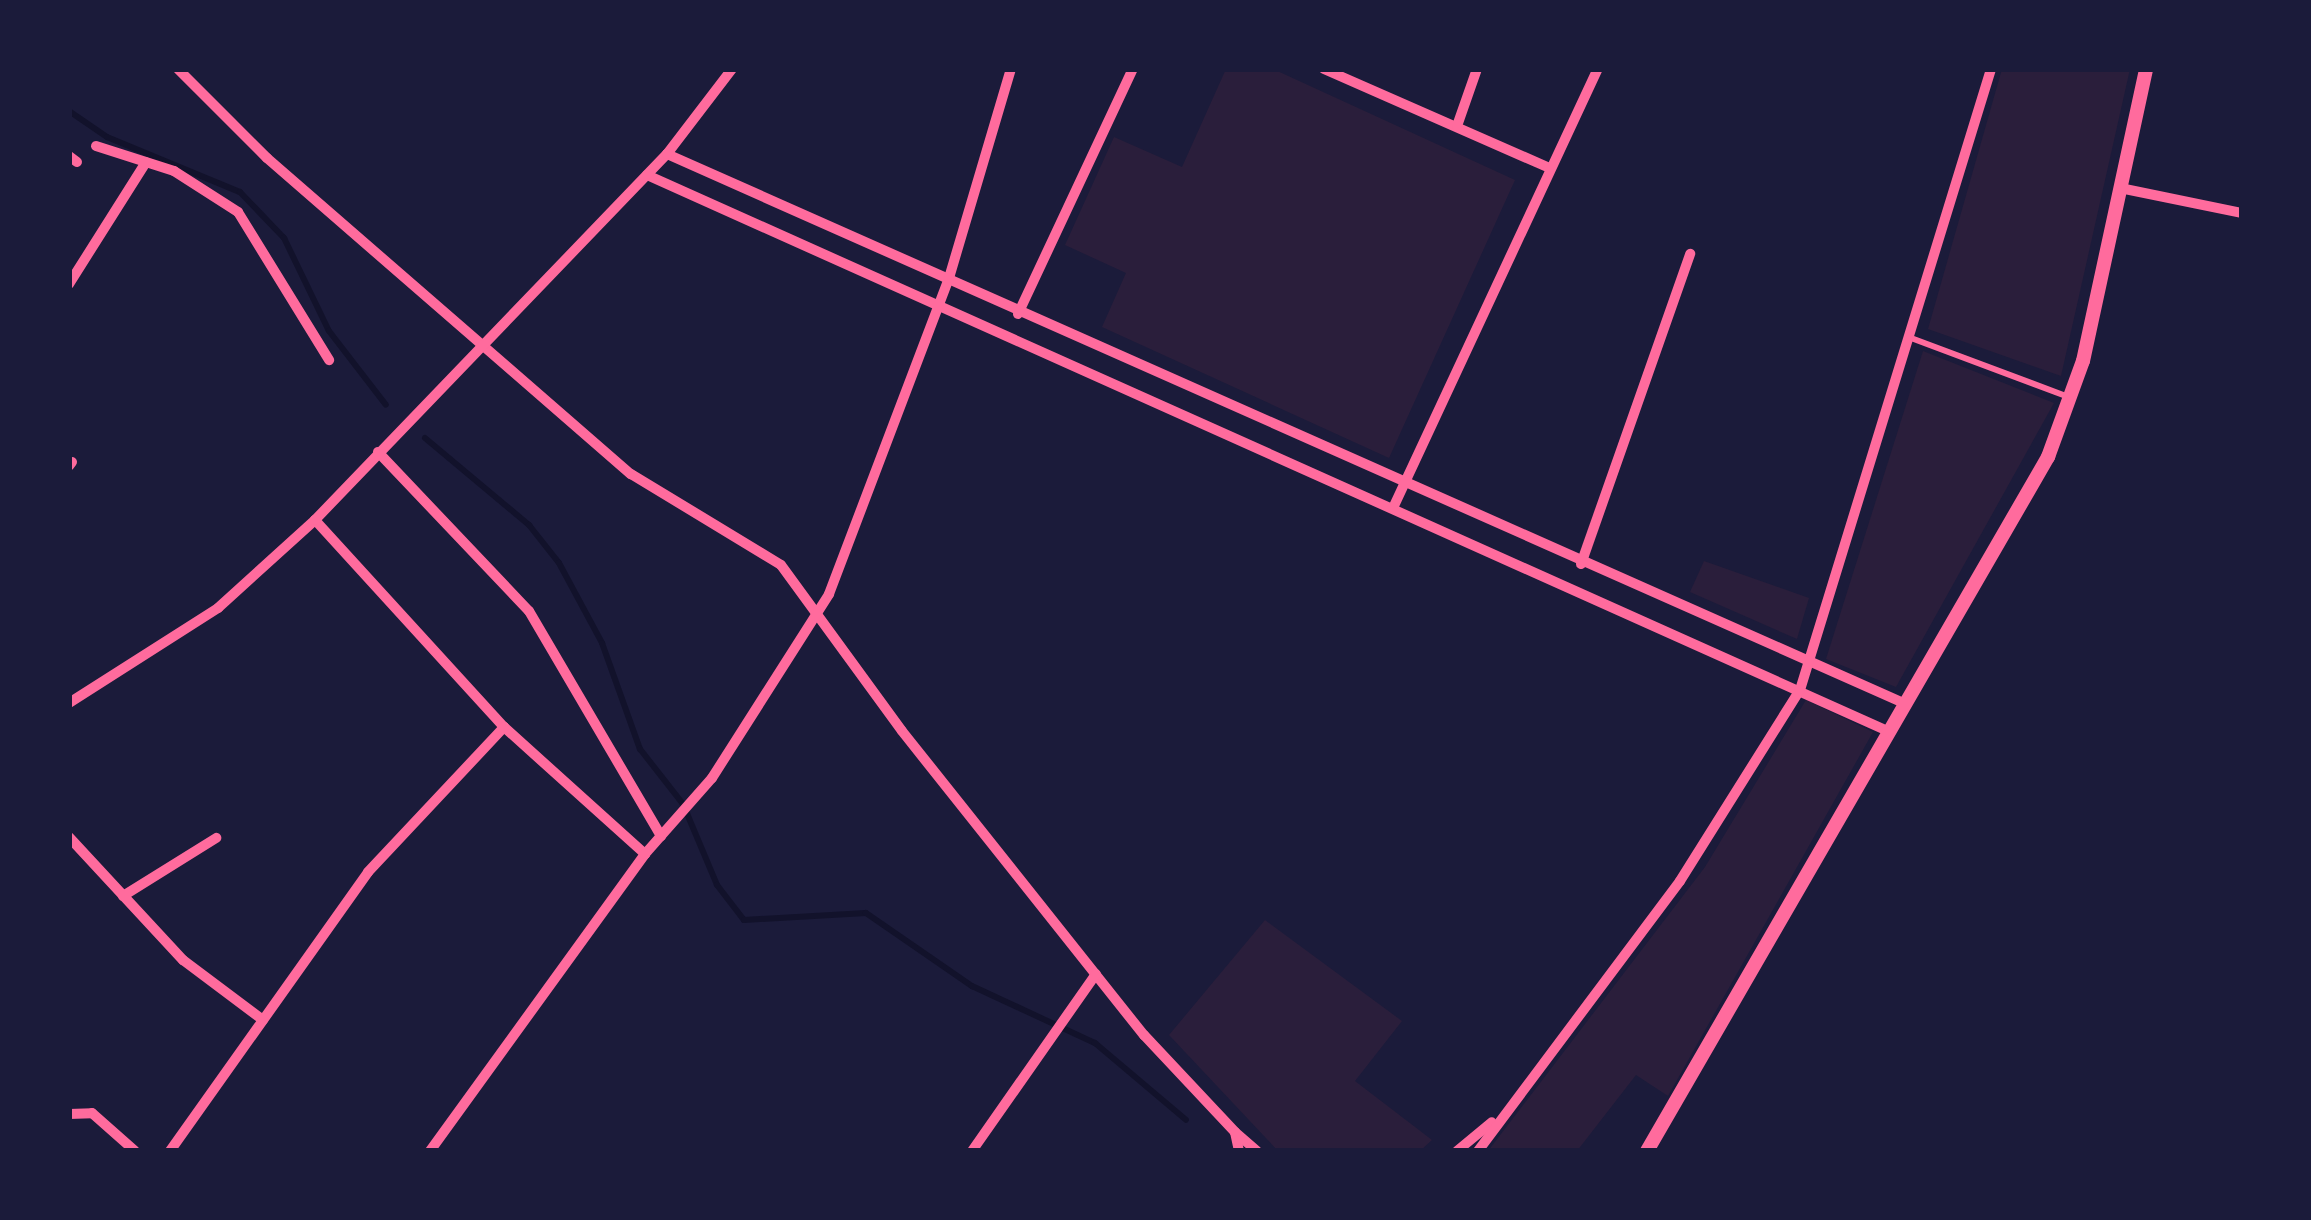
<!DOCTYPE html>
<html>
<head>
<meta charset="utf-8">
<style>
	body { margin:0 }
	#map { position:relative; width:2311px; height:1220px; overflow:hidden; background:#1b1b3a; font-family:"Work Sans",sans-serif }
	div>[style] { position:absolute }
	.green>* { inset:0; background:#2a1e3b }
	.stream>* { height:6px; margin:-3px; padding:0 3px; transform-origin:3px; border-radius:3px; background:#12122b }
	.service>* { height:6px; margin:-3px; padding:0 3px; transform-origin:3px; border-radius:3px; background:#ff6b9d }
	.minor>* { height:10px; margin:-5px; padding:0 5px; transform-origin:5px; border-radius:5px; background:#ff6b9d }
	.tertiary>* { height:14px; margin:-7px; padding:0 7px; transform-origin:7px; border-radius:7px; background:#ff6b9d }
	span { translate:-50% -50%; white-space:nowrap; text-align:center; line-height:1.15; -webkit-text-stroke:10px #1b1b3a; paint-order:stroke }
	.frame { position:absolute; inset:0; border:72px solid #1b1b3a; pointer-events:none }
</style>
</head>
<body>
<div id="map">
	<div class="green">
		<i style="clip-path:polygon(1226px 69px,1273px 69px,1515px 180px,1389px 458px,1102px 327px,1126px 273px,1065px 245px,1114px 137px,1182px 167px)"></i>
		<i style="clip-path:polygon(2002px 69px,2130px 69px,2061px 376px,1928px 329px)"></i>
		<i style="clip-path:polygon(1923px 351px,2054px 403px,1896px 687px,1826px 659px)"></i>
		<i style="clip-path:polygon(1704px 561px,1809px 598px,1797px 639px,1690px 592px)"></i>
		<i style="clip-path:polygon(1806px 700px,1873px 732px,1668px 1096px,1636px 1075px,1577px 1151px,1488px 1151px,1705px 867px)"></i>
		<i style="clip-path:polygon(1265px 920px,1402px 1021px,1355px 1081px,1432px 1140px,1420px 1151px,1278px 1151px,1169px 1035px)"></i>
	</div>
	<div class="stream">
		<i style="left:69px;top:111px;width:46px;rotate:34.4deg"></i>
		<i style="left:107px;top:137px;width:144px;rotate:22.5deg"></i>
		<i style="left:240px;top:192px;width:64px;rotate:46.3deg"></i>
		<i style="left:284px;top:238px;width:103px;rotate:64.2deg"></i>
		<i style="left:329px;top:331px;width:93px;rotate:52.4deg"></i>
		<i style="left:425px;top:438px;width:136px;rotate:39.9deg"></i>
		<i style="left:529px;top:525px;width:48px;rotate:51.7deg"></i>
		<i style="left:559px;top:563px;width:91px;rotate:61.7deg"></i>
		<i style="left:602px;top:643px;width:113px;rotate:70.3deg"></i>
		<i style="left:640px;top:749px;width:70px;rotate:52deg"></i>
		<i style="left:683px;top:804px;width:88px;rotate:67.2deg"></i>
		<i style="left:717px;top:885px;width:44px;rotate:52.4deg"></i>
		<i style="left:744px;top:920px;width:122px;rotate:-3.3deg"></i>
		<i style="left:866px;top:913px;width:129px;rotate:34.6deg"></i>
		<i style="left:972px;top:986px;width:136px;rotate:24.9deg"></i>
		<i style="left:1095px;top:1043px;width:119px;rotate:40.2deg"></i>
	</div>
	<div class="service">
		<i style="left:1911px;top:338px;width:169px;rotate:20.5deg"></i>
	</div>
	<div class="minor">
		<i style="left:178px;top:69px;width:126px;rotate:45deg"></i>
		<i style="left:267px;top:158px;width:482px;rotate:41deg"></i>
		<i style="left:631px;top:474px;width:175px;rotate:31.2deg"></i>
		<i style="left:781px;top:565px;width:205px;rotate:53.9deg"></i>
		<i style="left:902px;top:731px;width:389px;rotate:51.5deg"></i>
		<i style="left:1144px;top:1035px;width:133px;rotate:46.8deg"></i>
		<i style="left:1324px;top:69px;width:247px;rotate:23.7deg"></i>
		<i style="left:1457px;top:126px;width:60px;rotate:-70.7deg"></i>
		<i style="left:96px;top:146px;width:82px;rotate:17.8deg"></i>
		<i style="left:174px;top:171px;width:76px;rotate:32.6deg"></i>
		<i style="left:238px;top:212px;width:174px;rotate:58.4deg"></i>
		<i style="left:667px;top:154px;width:1356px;rotate:23.94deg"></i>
		<i style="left:69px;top:156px;width:10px;rotate:37deg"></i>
		<i style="left:647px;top:175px;width:1362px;rotate:24.14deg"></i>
		<i style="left:2120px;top:188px;width:125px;rotate:11.6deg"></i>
		<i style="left:69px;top:284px;width:144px;rotate:-57.7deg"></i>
		<i style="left:1018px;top:314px;width:271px;rotate:-64.9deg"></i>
		<i style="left:378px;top:452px;width:219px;rotate:46.5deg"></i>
		<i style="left:529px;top:611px;width:261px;rotate:59.6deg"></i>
		<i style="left:69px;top:466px;width:5px;rotate:-53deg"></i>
		<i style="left:1393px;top:508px;width:485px;rotate:-65deg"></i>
		<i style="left:315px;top:520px;width:280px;rotate:47.6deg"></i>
		<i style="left:504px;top:727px;width:190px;rotate:42deg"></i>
		<i style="left:1581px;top:564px;width:329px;rotate:-70.6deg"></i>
		<i style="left:69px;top:703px;width:177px;rotate:-32.5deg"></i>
		<i style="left:218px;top:608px;width:131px;rotate:-42.2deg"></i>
		<i style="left:315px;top:520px;width:508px;rotate:-46.12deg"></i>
		<i style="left:667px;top:154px;width:107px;rotate:-52.6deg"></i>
		<i style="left:69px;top:837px;width:168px;rotate:47.2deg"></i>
		<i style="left:183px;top:960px;width:100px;rotate:36.9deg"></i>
		<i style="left:123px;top:896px;width:110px;rotate:-31.9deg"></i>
		<i style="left:69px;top:1114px;width:23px;rotate:-2deg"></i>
		<i style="left:92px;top:1113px;width:57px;rotate:41.5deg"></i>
		<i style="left:170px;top:1151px;width:342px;rotate:-54.6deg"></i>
		<i style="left:368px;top:872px;width:199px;rotate:-46.8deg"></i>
		<i style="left:430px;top:1151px;width:367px;rotate:-54.1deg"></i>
		<i style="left:645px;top:854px;width:101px;rotate:-48.6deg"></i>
		<i style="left:712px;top:778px;width:218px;rotate:-57.5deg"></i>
		<i style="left:829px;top:594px;width:338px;rotate:-69.2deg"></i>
		<i style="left:949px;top:278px;width:218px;rotate:-73.5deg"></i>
		<i style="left:972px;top:1151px;width:216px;rotate:-55deg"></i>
		<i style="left:1239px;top:1151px;width:19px;rotate:-102deg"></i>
		<i style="left:1235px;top:1132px;width:29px;rotate:41deg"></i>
		<i style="left:1457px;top:1151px;width:45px;rotate:-39.6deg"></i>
		<i style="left:1478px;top:1151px;width:337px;rotate:-53.2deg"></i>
		<i style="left:1680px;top:881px;width:226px;rotate:-57.9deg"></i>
		<i style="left:1800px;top:690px;width:650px;rotate:-72.9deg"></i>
	</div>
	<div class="tertiary">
		<i style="left:1647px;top:1151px;width:802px;rotate:-59.98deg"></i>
		<i style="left:2048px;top:457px;width:102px;rotate:-70deg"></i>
		<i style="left:2083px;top:361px;width:299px;rotate:-77.8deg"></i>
	</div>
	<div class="frame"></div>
</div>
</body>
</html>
